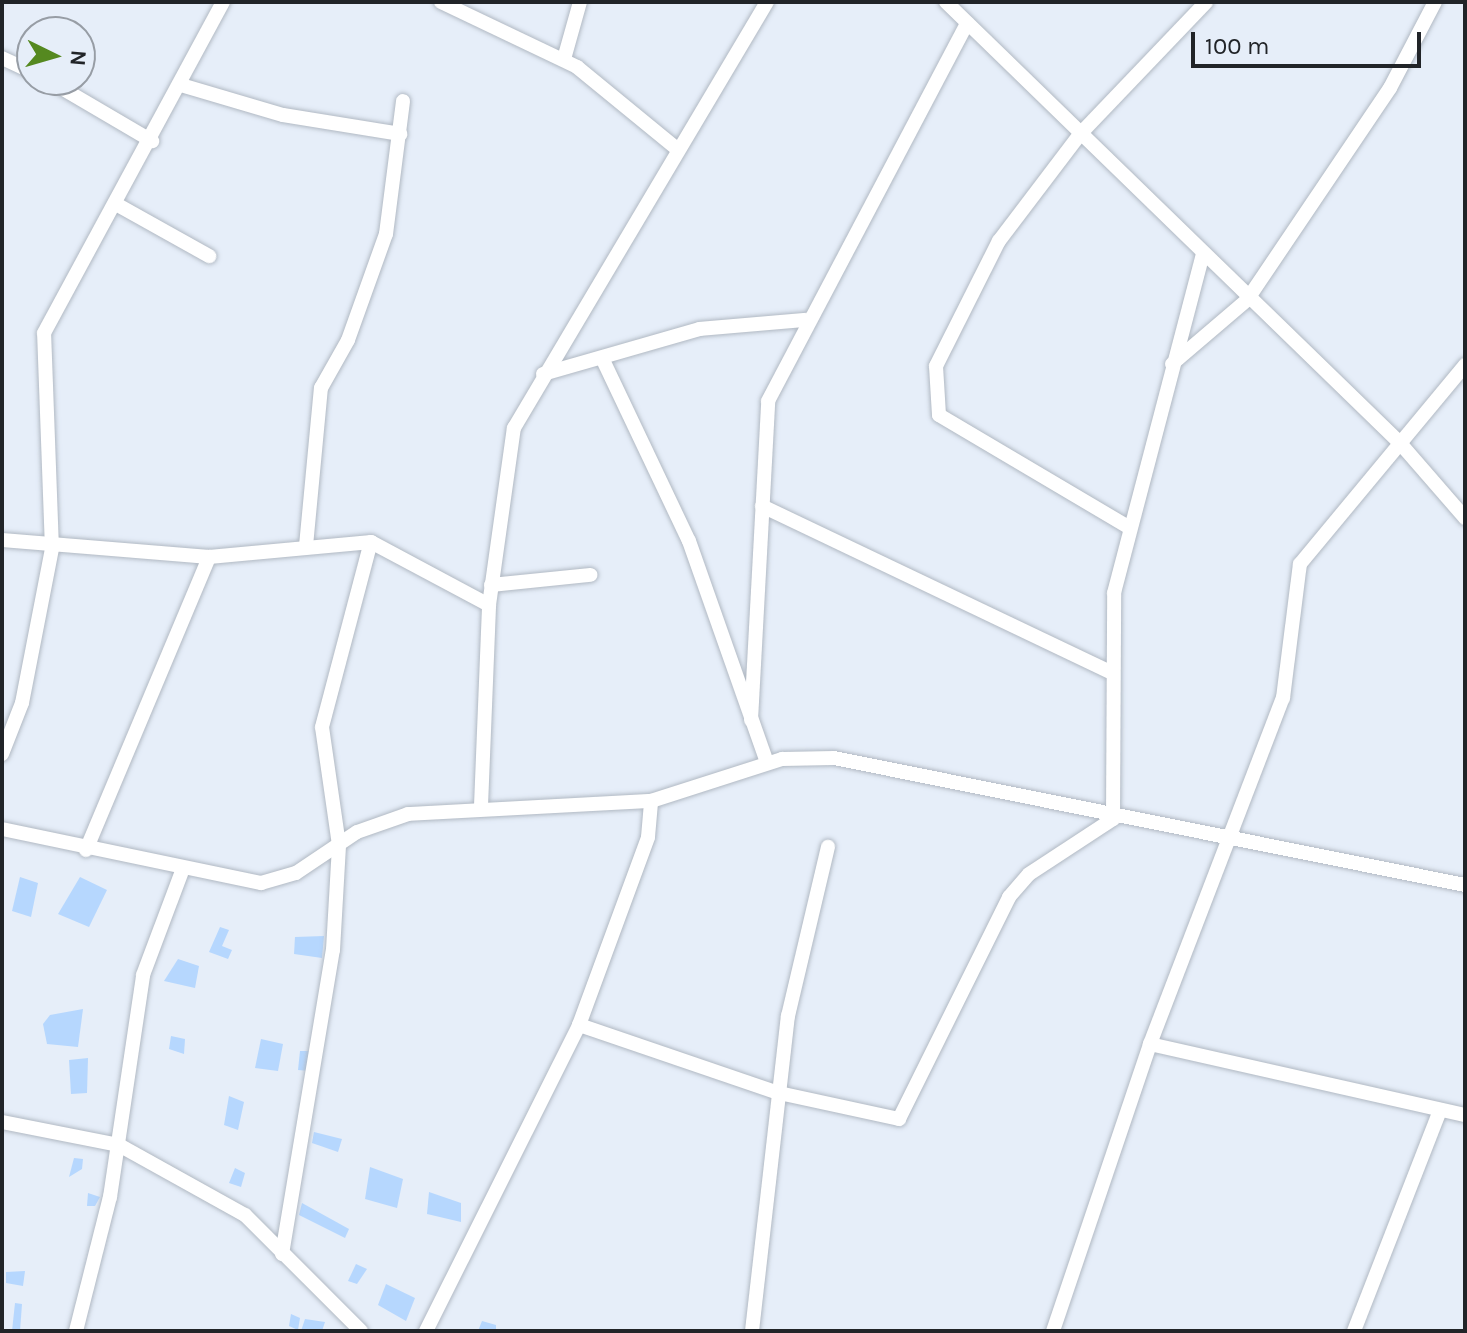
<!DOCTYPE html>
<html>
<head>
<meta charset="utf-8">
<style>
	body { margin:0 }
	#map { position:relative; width:1467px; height:1333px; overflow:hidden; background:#e6eef9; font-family:Karla,sans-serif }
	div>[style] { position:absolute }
	.building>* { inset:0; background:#b6d7fe }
	.roads { filter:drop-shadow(0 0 2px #b1b9c3) drop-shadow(0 0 2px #b1b9c3) }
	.street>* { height:14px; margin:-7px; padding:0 7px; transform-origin:7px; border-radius:7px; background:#fff }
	span { translate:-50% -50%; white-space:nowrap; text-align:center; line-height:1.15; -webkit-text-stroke:8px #e6eef9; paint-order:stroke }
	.frame { position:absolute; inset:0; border:4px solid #212428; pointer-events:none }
	.north { position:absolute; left:16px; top:16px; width:80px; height:80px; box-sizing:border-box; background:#e6eef9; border:2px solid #979da5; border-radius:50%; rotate:95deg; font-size:22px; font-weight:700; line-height:32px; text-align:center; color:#212428 }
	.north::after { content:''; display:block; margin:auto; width:28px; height:36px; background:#558920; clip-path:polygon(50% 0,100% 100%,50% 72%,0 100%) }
	.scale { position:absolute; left:1191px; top:32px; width:230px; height:36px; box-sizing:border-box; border:4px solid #212428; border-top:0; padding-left:10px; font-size:24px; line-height:28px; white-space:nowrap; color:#212428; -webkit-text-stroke:6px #e6eef9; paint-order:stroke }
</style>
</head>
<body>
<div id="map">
	<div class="building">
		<i style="clip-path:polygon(20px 877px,38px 883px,31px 917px,12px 911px)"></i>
		<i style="clip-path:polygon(80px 877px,107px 890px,89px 927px,58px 914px)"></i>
		<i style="clip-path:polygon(220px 927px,229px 930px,222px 946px,232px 950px,228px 959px,209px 952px)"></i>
		<i style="clip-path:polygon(324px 936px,322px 958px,294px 954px,295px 937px)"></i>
		<i style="clip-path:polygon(178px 959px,199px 966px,195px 988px,164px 981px)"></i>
		<i style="clip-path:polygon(83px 1009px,78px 1047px,47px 1044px,43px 1024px,50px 1015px)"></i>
		<i style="clip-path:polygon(171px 1036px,185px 1039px,184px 1054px,169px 1049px)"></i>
		<i style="clip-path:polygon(261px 1039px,283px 1044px,278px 1071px,255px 1068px)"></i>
		<i style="clip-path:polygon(300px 1051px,310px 1051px,309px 1071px,298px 1070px)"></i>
		<i style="clip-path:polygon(88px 1058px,87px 1093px,71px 1094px,69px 1060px)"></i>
		<i style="clip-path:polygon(229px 1096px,244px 1102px,238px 1130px,224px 1125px)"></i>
		<i style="clip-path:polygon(314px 1132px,342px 1139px,338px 1152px,312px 1143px)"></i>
		<i style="clip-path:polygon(74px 1158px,83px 1159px,82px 1169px,69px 1177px)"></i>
		<i style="clip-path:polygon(370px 1167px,403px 1179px,397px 1208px,365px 1199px)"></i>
		<i style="clip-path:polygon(235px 1168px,245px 1173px,241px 1187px,229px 1183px)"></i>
		<i style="clip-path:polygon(429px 1192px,461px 1203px,461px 1222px,427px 1214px)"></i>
		<i style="clip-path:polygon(88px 1193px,100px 1197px,95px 1206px,87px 1206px)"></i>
		<i style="clip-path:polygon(302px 1203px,349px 1229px,345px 1238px,299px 1215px)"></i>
		<i style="clip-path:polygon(356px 1264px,367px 1269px,357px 1284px,348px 1281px)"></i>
		<i style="clip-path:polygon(25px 1271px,23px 1286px,6px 1283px,6px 1272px)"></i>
		<i style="clip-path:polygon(386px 1284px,415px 1298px,406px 1321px,378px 1305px)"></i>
		<i style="clip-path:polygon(15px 1303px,22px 1304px,20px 1331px,12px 1331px)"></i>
		<i style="clip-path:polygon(291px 1314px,300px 1318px,298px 1330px,289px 1326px)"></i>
		<i style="clip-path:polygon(305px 1319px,325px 1322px,322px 1331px,301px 1331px)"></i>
		<i style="clip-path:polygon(482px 1321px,496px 1325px,496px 1331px,478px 1331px)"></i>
	</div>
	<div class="roads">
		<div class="street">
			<i style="left:441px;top:2px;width:151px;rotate:25.5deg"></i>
			<i style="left:577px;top:67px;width:128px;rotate:39.3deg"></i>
			<i style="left:946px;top:2px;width:632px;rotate:44.17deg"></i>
			<i style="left:1399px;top:442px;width:101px;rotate:49deg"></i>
			<i style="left:2px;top:58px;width:33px;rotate:25deg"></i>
			<i style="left:564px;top:59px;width:59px;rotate:-74.3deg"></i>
			<i style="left:48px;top:80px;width:121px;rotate:30.4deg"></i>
			<i style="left:181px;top:85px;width:106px;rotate:16.4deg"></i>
			<i style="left:283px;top:115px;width:119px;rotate:9.2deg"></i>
			<i style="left:116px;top:204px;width:107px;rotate:29.2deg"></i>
			<i style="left:603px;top:360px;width:200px;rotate:64.6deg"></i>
			<i style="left:689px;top:541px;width:235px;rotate:70.6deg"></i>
			<i style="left:1172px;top:364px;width:99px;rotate:-40.5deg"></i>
			<i style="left:1247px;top:300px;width:256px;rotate:-56deg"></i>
			<i style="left:1390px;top:88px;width:97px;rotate:-62.4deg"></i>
			<i style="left:543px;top:374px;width:163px;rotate:-16deg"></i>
			<i style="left:700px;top:329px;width:106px;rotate:-4.9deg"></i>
			<i style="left:762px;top:506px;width:386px;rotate:25.5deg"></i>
			<i style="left:1130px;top:528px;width:222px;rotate:-149.4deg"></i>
			<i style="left:939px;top:415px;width:49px;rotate:-93.5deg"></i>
			<i style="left:936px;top:366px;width:140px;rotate:-63.3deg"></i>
			<i style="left:999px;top:241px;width:136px;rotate:-52.8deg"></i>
			<i style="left:1081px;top:133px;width:181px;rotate:-46.3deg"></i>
			<i style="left:2px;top:540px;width:208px;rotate:4.7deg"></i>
			<i style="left:209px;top:557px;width:163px;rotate:-5.3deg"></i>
			<i style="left:371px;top:542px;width:134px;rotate:28.1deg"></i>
			<i style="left:306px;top:546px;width:159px;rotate:-84.6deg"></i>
			<i style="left:321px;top:388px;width:55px;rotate:-60.6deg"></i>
			<i style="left:348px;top:340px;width:113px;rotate:-70.3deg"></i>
			<i style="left:386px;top:234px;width:134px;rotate:-82.7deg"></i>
			<i style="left:491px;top:585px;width:100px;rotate:-5.8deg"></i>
			<i style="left:751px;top:720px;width:319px;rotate:-86.9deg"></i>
			<i style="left:768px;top:401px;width:427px;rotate:-62.2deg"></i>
			<i style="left:2px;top:754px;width:55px;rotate:-68.6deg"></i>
			<i style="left:22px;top:703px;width:157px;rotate:-79deg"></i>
			<i style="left:52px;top:549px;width:216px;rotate:-92.1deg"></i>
			<i style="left:44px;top:333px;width:376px;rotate:-61.6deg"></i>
			<i style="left:481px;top:806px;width:201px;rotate:-87.7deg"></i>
			<i style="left:489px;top:605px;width:179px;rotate:-82deg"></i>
			<i style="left:514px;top:428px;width:495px;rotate:-59.3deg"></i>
			<i style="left:2px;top:829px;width:265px;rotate:11.8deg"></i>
			<i style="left:261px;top:883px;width:36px;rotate:-16deg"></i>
			<i style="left:296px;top:873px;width:73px;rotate:-33.9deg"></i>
			<i style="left:357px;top:832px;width:54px;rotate:-19.4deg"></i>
			<i style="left:408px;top:814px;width:243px;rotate:-3.1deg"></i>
			<i style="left:651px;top:801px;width:138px;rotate:-17.8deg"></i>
			<i style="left:782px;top:759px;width:52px;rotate:-1.1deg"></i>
			<i style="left:834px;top:758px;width:644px;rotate:11.38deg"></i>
			<i style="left:86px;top:850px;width:318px;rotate:-67.2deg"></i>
			<i style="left:579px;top:1025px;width:211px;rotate:18.8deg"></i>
			<i style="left:779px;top:1093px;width:123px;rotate:12.2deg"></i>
			<i style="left:899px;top:1119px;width:248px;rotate:-63.6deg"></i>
			<i style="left:1009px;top:897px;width:30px;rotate:-49deg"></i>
			<i style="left:1029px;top:874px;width:100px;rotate:-33.2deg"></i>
			<i style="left:1113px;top:819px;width:226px;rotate:-89.7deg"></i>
			<i style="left:1114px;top:593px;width:350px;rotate:-75.3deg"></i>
			<i style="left:1150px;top:1044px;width:323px;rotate:12.7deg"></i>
			<i style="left:2px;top:1122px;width:119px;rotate:11.1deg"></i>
			<i style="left:119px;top:1145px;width:144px;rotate:29.1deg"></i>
			<i style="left:245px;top:1215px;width:164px;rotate:45deg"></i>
			<i style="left:282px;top:1254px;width:308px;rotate:-80.5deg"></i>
			<i style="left:333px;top:950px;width:105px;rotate:-86.7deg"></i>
			<i style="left:339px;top:845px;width:119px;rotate:-98.2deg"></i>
			<i style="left:322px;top:727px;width:191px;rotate:-75.2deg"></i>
			<i style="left:76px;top:1331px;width:138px;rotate:-75.8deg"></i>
			<i style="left:110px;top:1197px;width:224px;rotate:-81.5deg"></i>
			<i style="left:143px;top:975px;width:111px;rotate:-69.4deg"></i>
			<i style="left:426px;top:1331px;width:342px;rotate:-63.4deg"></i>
			<i style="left:579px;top:1025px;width:200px;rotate:-69.8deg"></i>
			<i style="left:648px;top:837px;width:36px;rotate:-85deg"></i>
			<i style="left:752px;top:1331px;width:317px;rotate:-83.5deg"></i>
			<i style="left:788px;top:1016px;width:174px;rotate:-76.7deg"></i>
			<i style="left:1053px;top:1331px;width:303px;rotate:-71.3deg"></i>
			<i style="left:1150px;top:1044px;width:371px;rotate:-69deg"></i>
			<i style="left:1283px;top:698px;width:135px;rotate:-82.8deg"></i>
			<i style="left:1300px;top:564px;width:259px;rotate:-50.3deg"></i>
			<i style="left:1354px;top:1331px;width:237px;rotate:-68.7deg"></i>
		</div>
	</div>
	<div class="frame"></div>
	<div class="north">N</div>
	<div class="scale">100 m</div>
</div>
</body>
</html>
